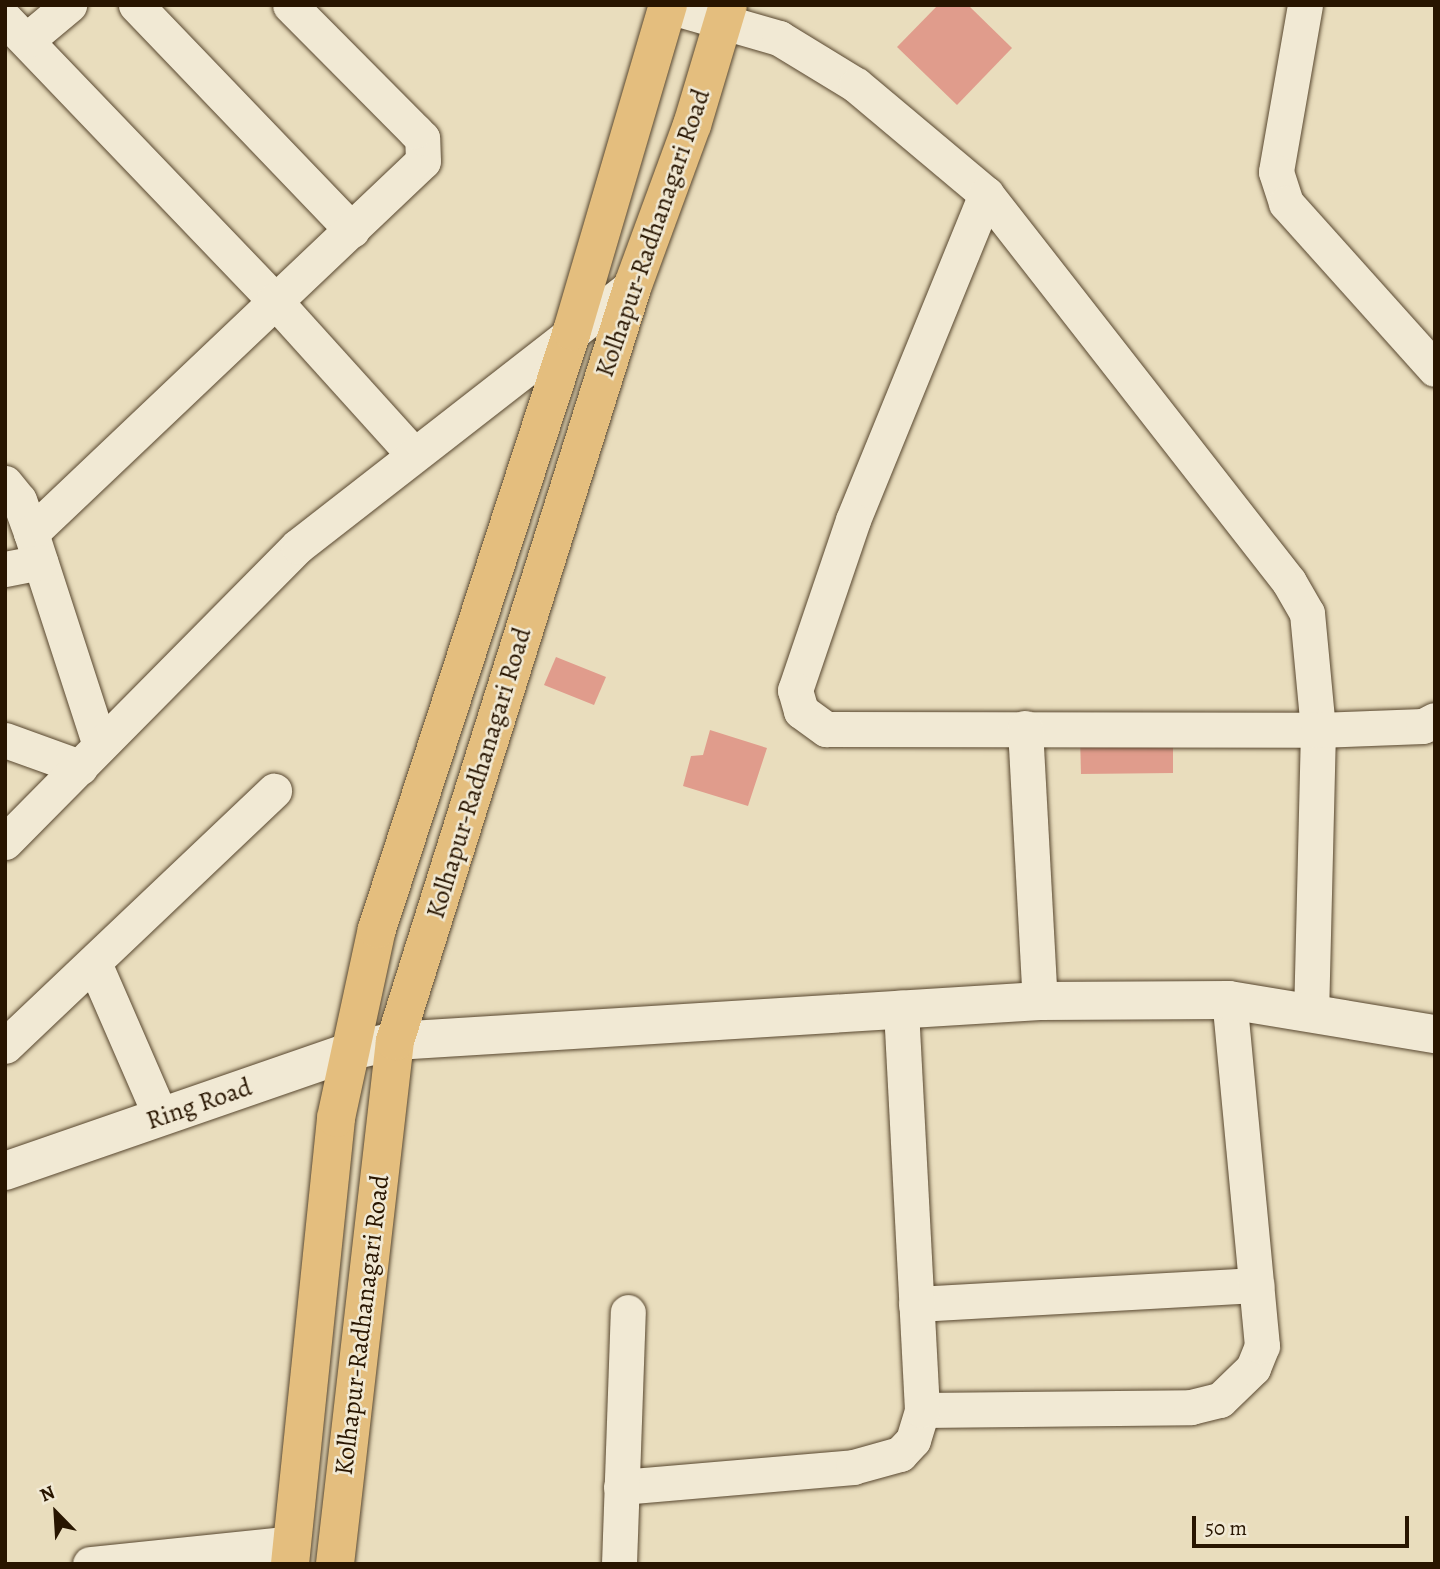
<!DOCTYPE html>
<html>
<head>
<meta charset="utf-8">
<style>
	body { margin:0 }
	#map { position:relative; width:1440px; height:1569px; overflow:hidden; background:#e9ddbd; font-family:Alegreya,serif }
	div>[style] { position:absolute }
	.building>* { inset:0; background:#e09c8c }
	.roads { filter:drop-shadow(0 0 2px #58472f) drop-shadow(0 0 2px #58472f) }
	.street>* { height:35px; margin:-17.5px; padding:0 17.5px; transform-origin:17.5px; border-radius:17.5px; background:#f1e9d4 }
	.secondary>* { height:38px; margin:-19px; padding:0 19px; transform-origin:19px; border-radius:19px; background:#f1e9d4 }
	.primary>* { height:38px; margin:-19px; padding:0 19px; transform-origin:19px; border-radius:19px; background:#e4be7e }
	span { translate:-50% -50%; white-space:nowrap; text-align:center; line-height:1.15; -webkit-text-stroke:5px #f1e9d4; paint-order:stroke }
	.street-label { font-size:26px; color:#281500 }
	.frame { position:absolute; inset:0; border:7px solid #281500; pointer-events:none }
	.north { position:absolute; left:21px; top:1478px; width:70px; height:70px; -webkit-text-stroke:5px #f1e9d4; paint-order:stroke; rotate:336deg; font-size:19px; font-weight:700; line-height:28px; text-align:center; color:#281500 }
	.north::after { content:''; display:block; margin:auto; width:24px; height:32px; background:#281500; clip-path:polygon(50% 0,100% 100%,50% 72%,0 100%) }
	.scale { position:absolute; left:1192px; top:1516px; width:217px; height:32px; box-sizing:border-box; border:4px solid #281500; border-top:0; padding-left:9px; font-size:21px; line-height:24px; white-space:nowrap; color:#281500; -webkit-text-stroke:5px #f1e9d4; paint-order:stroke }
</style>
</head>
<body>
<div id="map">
	<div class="building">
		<i style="clip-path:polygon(938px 5px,968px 5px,1012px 48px,957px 105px,897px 47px)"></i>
		<i style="clip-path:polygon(556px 657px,606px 677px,594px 705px,544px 685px)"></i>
		<i style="clip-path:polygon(710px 730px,767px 748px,748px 806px,683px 786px,691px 756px,703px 755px)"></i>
		<i style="clip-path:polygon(1173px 734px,1173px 773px,1081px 774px,1080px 735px)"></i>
	</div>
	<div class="roads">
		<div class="street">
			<i style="left:136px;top:5px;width:312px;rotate:46.2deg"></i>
			<i style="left:1305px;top:5px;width:169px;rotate:99.9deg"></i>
			<i style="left:1276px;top:172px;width:33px;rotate:72deg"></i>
			<i style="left:1286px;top:203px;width:223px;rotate:48.1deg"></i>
			<i style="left:668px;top:6px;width:116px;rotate:16.1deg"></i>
			<i style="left:779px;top:38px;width:90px;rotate:31.4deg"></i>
			<i style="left:856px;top:85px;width:170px;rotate:40deg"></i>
			<i style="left:986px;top:194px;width:492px;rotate:52deg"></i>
			<i style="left:1289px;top:582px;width:36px;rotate:60deg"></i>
			<i style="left:1307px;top:613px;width:118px;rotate:84.6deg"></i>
			<i style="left:1318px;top:730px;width:284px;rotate:91.4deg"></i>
			<i style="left:5px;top:19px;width:389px;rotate:46.2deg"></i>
			<i style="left:274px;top:300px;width:207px;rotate:47.9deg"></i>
			<i style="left:27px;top:40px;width:55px;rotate:-39.8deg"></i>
			<i style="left:986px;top:194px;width:352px;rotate:112.2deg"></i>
			<i style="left:853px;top:520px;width:180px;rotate:108.8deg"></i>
			<i style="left:795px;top:690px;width:22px;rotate:74deg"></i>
			<i style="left:801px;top:711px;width:31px;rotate:36deg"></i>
			<i style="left:826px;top:729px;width:492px;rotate:0.1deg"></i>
			<i style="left:1318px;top:730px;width:105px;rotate:-2.2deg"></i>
			<i style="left:1423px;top:726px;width:13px;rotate:-27deg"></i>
			<i style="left:5px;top:483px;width:22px;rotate:51deg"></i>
			<i style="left:19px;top:500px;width:35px;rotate:70deg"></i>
			<i style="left:31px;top:533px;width:223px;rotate:72deg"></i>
			<i style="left:31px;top:533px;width:540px;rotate:-43.5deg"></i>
			<i style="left:423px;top:161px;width:23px;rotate:-92deg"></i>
			<i style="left:422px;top:138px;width:10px;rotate:-135deg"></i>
			<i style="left:415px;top:131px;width:177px;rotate:-134.8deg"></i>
			<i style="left:5px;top:569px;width:36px;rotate:-11deg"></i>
			<i style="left:1025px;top:728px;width:273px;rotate:86.9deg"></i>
			<i style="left:5px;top:740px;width:80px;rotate:19.8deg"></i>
			<i style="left:5px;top:842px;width:416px;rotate:-45.3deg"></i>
			<i style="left:298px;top:546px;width:425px;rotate:-37.9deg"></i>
			<i style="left:94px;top:963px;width:168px;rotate:66.5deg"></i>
			<i style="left:5px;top:1046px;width:371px;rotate:-43.5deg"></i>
			<i style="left:916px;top:1304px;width:341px;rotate:-3.2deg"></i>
			<i style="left:922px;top:1410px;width:269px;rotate:-0.6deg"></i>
			<i style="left:1191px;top:1407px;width:30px;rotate:-14deg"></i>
			<i style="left:1220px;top:1400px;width:46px;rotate:-44.1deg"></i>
			<i style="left:1253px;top:1368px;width:24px;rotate:-68deg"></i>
			<i style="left:1262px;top:1346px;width:348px;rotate:-95.4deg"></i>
			<i style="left:621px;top:1487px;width:233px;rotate:-4.9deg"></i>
			<i style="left:853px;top:1467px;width:49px;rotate:-15.5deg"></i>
			<i style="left:900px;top:1454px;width:19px;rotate:-47deg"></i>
			<i style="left:913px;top:1440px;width:31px;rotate:-73deg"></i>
			<i style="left:922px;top:1410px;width:403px;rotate:-93deg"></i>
			<i style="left:90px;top:1564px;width:203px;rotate:-5.9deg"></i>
			<i style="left:619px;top:1564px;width:252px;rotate:-88deg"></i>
		</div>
		<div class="secondary">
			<i style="left:5px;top:1171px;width:366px;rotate:-19.1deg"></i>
			<i style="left:351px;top:1051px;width:45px;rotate:-12.8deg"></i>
			<i style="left:395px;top:1041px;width:646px;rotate:-3.55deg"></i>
			<i style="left:1040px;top:1001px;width:189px;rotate:-0.3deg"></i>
			<i style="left:1229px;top:1000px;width:209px;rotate:9.4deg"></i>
		</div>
		<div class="primary">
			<i style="left:290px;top:1564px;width:448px;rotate:-84.1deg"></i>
			<i style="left:336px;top:1118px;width:193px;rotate:-77.8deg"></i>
			<i style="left:377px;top:929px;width:629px;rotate:-71.94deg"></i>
			<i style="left:572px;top:331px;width:340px;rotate:-73.6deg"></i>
			<i style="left:335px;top:1564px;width:526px;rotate:-83.46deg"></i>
			<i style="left:395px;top:1041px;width:793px;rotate:-72.53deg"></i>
			<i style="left:633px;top:285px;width:171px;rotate:-69.8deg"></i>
			<i style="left:692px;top:125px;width:125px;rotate:-73.3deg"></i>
		</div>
	</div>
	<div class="street-label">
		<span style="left:653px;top:233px;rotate:-71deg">Kolhapur-Radhanagari Road</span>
		<span style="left:479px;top:773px;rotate:-73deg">Kolhapur-Radhanagari Road</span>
		<span style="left:199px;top:1104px;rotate:-19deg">Ring Road</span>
		<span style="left:362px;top:1325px;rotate:-83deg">Kolhapur-Radhanagari Road</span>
	</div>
	<div class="frame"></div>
	<div class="north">N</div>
	<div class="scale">50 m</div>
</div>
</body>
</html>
